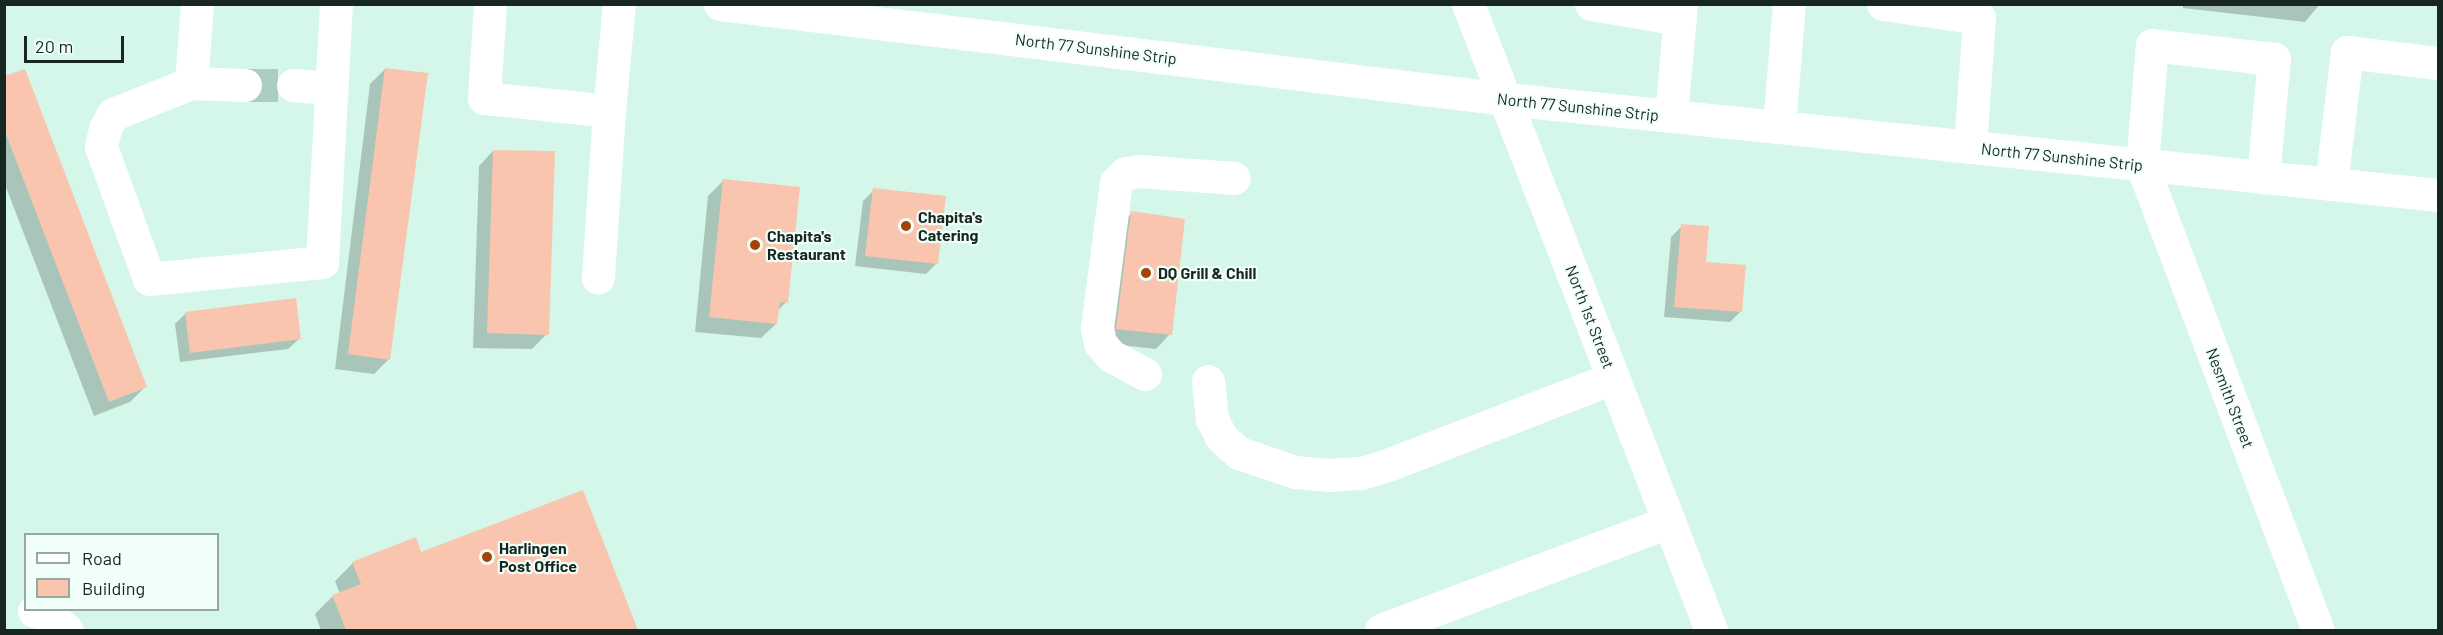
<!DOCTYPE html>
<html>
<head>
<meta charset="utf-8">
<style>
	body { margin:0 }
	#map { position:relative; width:2443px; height:635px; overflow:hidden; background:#d4f7e9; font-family:Barlow,sans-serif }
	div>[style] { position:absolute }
	.shadow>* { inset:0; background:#0003 }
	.building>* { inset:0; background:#fac5af }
	.minor-tunnel>* { height:33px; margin-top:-16.5px; transform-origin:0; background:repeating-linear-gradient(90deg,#aecdc1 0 33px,transparent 0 49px) }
	.minor>* { height:33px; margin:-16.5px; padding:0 16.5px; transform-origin:16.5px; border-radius:16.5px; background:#fff }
	.major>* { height:33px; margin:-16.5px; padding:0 16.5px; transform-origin:16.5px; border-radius:16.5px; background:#fff }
	.dots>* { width:16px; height:16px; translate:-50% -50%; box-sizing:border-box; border:3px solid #f1fff9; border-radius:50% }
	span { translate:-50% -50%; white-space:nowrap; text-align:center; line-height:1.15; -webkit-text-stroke:4.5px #f1fff9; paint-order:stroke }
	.street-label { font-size:16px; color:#182620 }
	.poi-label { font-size:16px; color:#182620; font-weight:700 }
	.left { translate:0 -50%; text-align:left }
	.frame { position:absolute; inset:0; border:6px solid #182620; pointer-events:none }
	.legend { position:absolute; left:24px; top:533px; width:195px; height:78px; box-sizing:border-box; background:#f1fff9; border:2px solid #9aa8a2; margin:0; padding:8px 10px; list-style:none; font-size:18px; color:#182620 }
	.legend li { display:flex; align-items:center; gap:12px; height:30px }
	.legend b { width:30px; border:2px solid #9aa8a2 }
	.scale { position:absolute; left:24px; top:36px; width:100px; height:27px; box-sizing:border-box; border:3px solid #182620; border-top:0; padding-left:8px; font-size:18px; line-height:21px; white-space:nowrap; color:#182620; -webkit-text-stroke:4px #f1fff9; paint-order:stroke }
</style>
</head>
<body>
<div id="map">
	<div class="shadow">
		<i style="clip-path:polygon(2183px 4px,2320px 4px,2305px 22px,2183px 8px)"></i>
		<i style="clip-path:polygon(385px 69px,389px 359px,374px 374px,335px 369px,370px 84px)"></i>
		<i style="clip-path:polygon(4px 78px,145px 387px,130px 402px,94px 416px,4px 182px)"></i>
		<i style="clip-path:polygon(493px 151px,547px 334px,532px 349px,473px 348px,479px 166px)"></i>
		<i style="clip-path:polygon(723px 181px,786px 302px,777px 312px,776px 324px,761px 338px,695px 332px,708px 196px)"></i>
		<i style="clip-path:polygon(874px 190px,937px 263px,926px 274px,855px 266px,863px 201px)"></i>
		<i style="clip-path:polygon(1132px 213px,1170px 334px,1156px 349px,1102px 343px,1117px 228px)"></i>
		<i style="clip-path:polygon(1682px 226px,1704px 264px,1741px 311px,1730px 322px,1664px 317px,1671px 237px)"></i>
		<i style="clip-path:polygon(186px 313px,299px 339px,288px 349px,180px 362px,175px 324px)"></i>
		<i style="clip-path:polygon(582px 492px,636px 630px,321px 630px,315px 614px,333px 596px,340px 594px,335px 581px,353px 563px,421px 554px)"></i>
	</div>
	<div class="building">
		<i style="clip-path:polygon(385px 68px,428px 73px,390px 360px,348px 354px)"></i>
		<i style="clip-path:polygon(25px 69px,147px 387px,109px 402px,4px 129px,4px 76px)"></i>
		<i style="clip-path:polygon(493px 150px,555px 151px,549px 335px,487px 333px)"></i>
		<i style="clip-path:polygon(723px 179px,800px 187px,788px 303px,780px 302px,777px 324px,709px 317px)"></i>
		<i style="clip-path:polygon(873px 188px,946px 196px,938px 264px,865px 256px)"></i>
		<i style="clip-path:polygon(1131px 211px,1185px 219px,1172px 335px,1116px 329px)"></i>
		<i style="clip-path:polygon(1681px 224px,1709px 226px,1706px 262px,1746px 265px,1742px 312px,1674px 307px)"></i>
		<i style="clip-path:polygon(296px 298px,301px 339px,190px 353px,185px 312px)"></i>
		<i style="clip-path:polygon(583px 490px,638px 630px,346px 630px,332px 595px,361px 584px,352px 562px,416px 537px,421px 552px)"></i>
	</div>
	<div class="minor-tunnel">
		<i style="left:245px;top:85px;width:48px"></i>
	</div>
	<div class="minor">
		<i style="left:197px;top:4px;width:79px;rotate:94.3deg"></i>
		<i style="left:191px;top:83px;width:84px;rotate:158.3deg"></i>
		<i style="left:113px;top:114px;width:17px;rotate:118deg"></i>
		<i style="left:105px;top:129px;width:18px;rotate:103deg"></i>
		<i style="left:101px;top:147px;width:140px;rotate:70deg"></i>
		<i style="left:149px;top:279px;width:174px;rotate:-5.6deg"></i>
		<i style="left:322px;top:262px;width:258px;rotate:-86.9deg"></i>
		<i style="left:490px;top:4px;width:94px;rotate:93.7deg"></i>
		<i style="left:484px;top:98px;width:126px;rotate:5.9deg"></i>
		<i style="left:609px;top:111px;width:167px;rotate:93.8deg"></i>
		<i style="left:1468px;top:4px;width:672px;rotate:68.78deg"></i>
		<i style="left:1591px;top:4px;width:90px;rotate:9.6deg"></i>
		<i style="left:1883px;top:4px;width:97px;rotate:8.3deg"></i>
		<i style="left:1979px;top:18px;width:129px;rotate:94deg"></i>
		<i style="left:191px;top:83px;width:54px;rotate:2.1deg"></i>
		<i style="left:293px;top:85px;width:38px;rotate:5deg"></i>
		<i style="left:609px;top:111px;width:107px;rotate:-84.7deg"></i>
		<i style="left:1671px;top:116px;width:112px;rotate:-84.9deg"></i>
		<i style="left:1779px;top:127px;width:123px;rotate:-85.4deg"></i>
		<i style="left:2263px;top:177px;width:119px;rotate:-84.7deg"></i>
		<i style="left:2274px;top:59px;width:123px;rotate:-173.5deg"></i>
		<i style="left:2152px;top:45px;width:120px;rotate:94.8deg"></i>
		<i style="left:2142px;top:165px;width:497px;rotate:69.3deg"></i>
		<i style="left:2331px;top:184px;width:133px;rotate:-83.1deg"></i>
		<i style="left:2347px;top:52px;width:92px;rotate:6.9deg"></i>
		<i style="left:1145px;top:374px;width:38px;rotate:-152deg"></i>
		<i style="left:1111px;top:356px;width:17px;rotate:-130deg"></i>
		<i style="left:1100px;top:343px;width:15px;rotate:-101deg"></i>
		<i style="left:1097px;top:328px;width:147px;rotate:-82.6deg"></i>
		<i style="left:1116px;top:182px;width:13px;rotate:-42deg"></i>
		<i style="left:1126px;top:173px;width:14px;rotate:-8deg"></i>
		<i style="left:1140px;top:171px;width:94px;rotate:4.3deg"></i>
		<i style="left:1208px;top:381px;width:38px;rotate:84deg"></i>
		<i style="left:1212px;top:419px;width:20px;rotate:63deg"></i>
		<i style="left:1221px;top:437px;width:24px;rotate:42deg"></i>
		<i style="left:1239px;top:453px;width:59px;rotate:18.7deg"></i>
		<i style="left:1295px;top:472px;width:34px;rotate:5deg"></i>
		<i style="left:1329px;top:475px;width:32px;rotate:-4deg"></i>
		<i style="left:1361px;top:473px;width:30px;rotate:-17deg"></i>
		<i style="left:1390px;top:464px;width:239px;rotate:-21.1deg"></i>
		<i style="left:34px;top:611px;width:16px;rotate:15deg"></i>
		<i style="left:49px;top:615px;width:23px;rotate:40deg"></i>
		<i style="left:1381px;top:630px;width:308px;rotate:-20.6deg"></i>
	</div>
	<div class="major">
		<i style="left:720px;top:4px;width:792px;rotate:6.89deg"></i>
		<i style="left:1506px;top:99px;width:937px;rotate:5.88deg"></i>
	</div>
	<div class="dots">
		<i style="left:906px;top:226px;background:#a54206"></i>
		<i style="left:755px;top:245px;background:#a54206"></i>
		<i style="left:1146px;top:273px;background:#a54206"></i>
		<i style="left:487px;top:557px;background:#a54206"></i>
	</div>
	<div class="street-label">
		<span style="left:1096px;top:49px;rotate:7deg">North 77 Sunshine Strip</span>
		<span style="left:1578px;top:107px;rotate:6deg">North 77 Sunshine Strip</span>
		<span style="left:2062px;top:157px;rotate:6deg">North 77 Sunshine Strip</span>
		<span style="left:1590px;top:317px;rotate:69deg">North 1st Street</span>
		<span style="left:2230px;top:398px;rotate:69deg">Nesmith Street</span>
	</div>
	<div class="poi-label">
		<span class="left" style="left:918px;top:226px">Chapita's<br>Catering</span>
		<span class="left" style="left:767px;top:245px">Chapita's<br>Restaurant</span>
		<span class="left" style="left:1158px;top:273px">DQ Grill &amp; Chill</span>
		<span class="left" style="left:499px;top:557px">Harlingen<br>Post Office</span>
	</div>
	<div class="frame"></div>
	<ul class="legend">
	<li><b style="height:8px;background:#fff"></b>Road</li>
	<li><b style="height:16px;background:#fac5af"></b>Building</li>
	</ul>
	<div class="scale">20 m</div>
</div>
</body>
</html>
